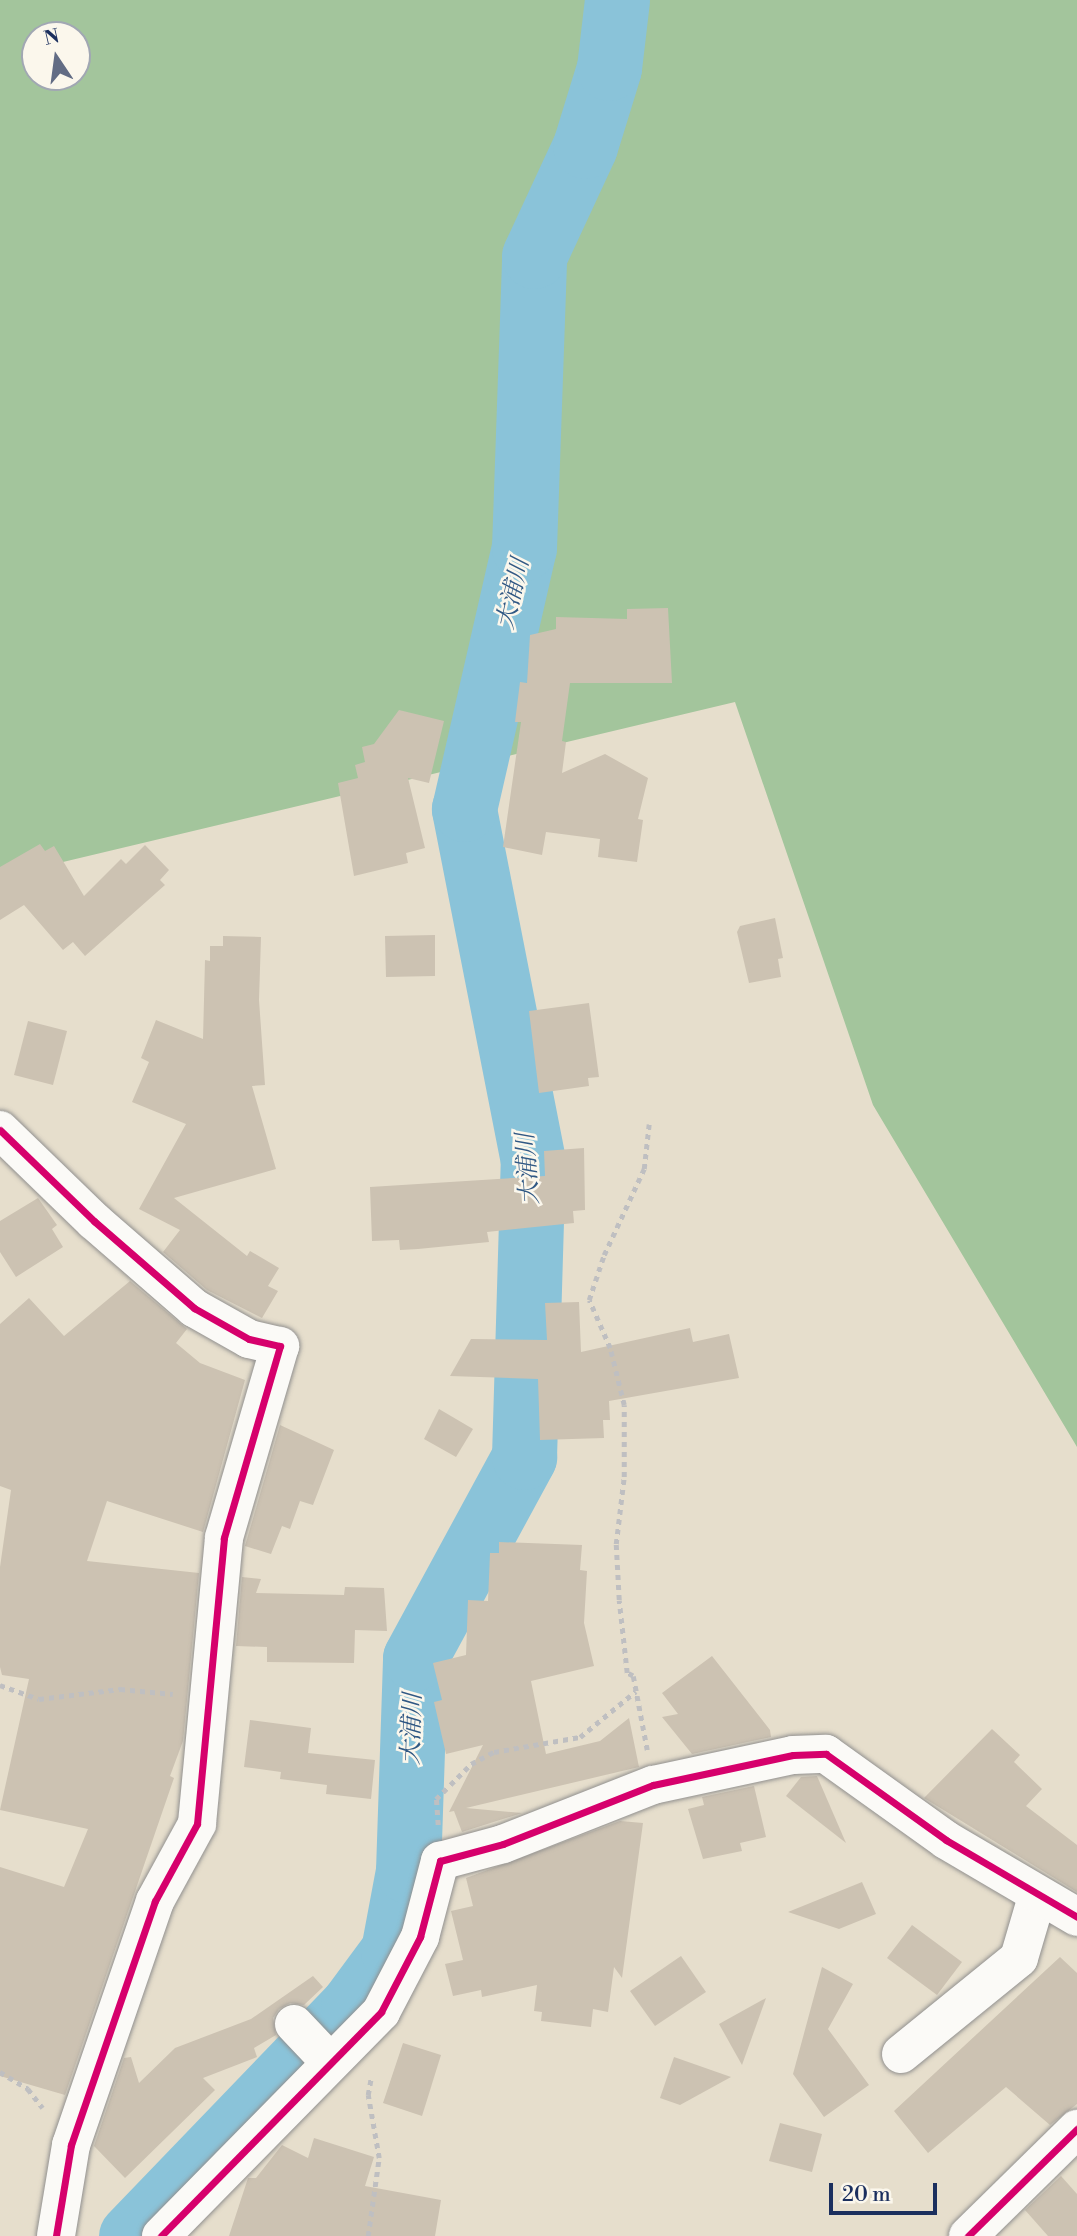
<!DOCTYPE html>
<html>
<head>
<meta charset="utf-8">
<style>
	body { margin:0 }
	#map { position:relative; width:1077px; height:2236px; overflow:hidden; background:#e6decc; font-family:"Libre Bodoni","Noto Serif JP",serif }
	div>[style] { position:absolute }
	.forest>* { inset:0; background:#a3c59c }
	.river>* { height:65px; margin:-32.5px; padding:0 32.5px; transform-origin:32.5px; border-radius:32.5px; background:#8ac3d9 }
	.building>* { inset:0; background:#ccc2b2 }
	.path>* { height:4.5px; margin-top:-2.25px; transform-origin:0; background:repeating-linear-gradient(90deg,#bfbfc1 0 5px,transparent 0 10px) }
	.roads { filter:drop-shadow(0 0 2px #91908f) drop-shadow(0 0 2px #91908f) }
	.minor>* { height:38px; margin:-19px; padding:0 19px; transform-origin:19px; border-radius:19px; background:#fbfaf7 }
	.cycleway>* { height:7px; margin:-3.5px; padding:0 3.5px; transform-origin:3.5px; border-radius:3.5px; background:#d6006c }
	span { translate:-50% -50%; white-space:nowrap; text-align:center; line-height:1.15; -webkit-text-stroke:5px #fbf7ec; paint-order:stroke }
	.water-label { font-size:24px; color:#305884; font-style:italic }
	.north { position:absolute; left:21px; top:21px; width:70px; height:70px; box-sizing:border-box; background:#fbf7ec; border:2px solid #a1a7b3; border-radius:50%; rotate:347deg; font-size:19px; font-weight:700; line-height:28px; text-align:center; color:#1b2f5e }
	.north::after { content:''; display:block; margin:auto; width:24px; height:32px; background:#626c84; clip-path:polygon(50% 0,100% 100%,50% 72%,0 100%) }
	.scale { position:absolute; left:829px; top:2183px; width:108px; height:32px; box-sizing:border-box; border:4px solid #1b2f5e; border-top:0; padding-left:9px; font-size:21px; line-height:24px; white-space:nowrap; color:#1b2f5e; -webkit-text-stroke:5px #fbf7ec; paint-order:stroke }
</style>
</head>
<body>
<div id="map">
	<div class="forest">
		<i style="clip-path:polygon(evenodd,0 0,1077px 0,1077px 1447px,873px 1105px,735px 702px,0 877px,0 0,35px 35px,77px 35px,77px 77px,35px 77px,35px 35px)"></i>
	</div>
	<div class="river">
		<i style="left:131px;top:2236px;width:320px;rotate:-46.1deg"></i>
		<i style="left:353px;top:2005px;width:67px;rotate:-53.5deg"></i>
		<i style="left:393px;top:1951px;width:81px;rotate:-79.4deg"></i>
		<i style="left:408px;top:1871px;width:213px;rotate:-88.1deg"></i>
		<i style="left:415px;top:1658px;width:229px;rotate:-61.5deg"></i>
		<i style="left:524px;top:1457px;width:296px;rotate:-88.3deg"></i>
		<i style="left:533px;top:1161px;width:359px;rotate:-101.1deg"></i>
		<i style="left:464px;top:809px;width:268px;rotate:-77.1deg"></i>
		<i style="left:524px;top:548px;width:292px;rotate:-88deg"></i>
		<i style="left:534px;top:256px;width:121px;rotate:-65.1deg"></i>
		<i style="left:585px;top:146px;width:82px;rotate:-72.9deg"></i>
		<i style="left:609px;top:68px;width:68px;rotate:-83.3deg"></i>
	</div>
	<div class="building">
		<i style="clip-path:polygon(668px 608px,672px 683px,570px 683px,562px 741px,566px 742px,562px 773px,605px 754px,648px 778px,638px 819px,643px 820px,637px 862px,598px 857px,600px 839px,546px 832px,542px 855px,503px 847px,521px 722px,515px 722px,520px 682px,527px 683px,530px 635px,556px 629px,556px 617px,627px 619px,627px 609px)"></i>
		<i style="clip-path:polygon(399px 710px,444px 721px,429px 783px,408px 778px,425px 848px,406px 853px,408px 863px,354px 876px,338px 783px,358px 778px,355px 765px,365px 762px,362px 747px,374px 744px)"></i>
		<i style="clip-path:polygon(40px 844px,45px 851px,54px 846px,84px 896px,121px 859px,126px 864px,145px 845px,169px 870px,160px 880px,165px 885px,85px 956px,73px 942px,63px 950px,24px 905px,0 920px,0 867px)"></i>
		<i style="clip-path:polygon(775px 918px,783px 958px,778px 959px,781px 977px,749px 983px,737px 932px,740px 926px)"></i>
		<i style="clip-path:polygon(435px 935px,435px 976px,386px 977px,385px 936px)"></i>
		<i style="clip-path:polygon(223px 936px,261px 937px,259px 1000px,265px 1085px,252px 1086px,276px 1169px,174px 1198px,247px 1256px,250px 1251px,279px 1268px,268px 1286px,278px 1291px,262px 1318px,207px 1290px,163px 1252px,180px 1230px,139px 1209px,186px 1124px,132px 1102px,149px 1062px,141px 1058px,156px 1020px,203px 1039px,205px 960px,210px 961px,210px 946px,223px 946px)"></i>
		<i style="clip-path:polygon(589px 1003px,599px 1077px,588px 1078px,589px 1086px,539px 1093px,529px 1011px)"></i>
		<i style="clip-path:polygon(28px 1021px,67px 1031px,53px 1085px,14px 1075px)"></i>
		<i style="clip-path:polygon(584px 1148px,585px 1210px,573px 1211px,574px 1223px,487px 1232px,489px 1242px,418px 1249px,400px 1250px,399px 1240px,372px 1241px,370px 1187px,545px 1176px,544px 1151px)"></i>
		<i style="clip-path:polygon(38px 1198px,57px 1225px,52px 1229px,63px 1247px,16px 1277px,0 1252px,0 1221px)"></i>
		<i style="clip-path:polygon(130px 1281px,187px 1329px,176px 1343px,200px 1363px,245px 1380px,203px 1532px,107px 1501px,87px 1561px,199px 1573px,183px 1741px,170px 1776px,174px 1778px,65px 2095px,0 2076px,0 1867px,64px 1887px,88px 1829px,0 1810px,29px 1679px,2px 1675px,0 1667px,0 1567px,11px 1490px,0 1486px,0 1324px,29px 1298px,64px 1336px)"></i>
		<i style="clip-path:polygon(579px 1302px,581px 1352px,690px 1328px,693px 1342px,729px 1334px,739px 1378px,609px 1401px,610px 1420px,603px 1420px,604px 1438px,540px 1440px,538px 1379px,450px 1376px,471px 1339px,547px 1340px,545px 1303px)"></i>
		<i style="clip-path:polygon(439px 1409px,473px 1429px,456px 1457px,424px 1439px)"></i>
		<i style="clip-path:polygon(280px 1425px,334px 1450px,313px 1505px,300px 1501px,290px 1529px,282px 1526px,271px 1554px,245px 1546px)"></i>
		<i style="clip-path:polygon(499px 1542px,582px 1545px,580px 1570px,587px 1571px,584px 1623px,594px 1666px,531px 1681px,546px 1754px,600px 1741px,629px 1718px,639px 1767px,466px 1808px,522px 1813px,462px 1832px,454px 1811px,449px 1812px,483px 1745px,446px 1754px,434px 1702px,442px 1700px,433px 1663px,466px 1655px,468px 1600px,488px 1601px,490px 1553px,499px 1553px)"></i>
		<i style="clip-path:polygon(242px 1577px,261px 1579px,256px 1593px,344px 1595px,345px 1587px,384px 1588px,387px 1631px,355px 1630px,354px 1663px,267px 1662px,267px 1647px,236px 1646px)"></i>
		<i style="clip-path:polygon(712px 1656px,770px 1730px,771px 1737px,692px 1754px,662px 1717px,678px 1714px,662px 1693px)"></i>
		<i style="clip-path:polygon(250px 1720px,311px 1728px,308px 1753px,375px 1760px,371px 1799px,326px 1794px,327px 1785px,280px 1779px,281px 1772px,244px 1767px)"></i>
		<i style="clip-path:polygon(992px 1729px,1020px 1755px,1014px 1762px,1042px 1789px,1026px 1806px,1077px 1845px,1077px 1892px,924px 1798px)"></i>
		<i style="clip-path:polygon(817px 1776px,846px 1843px,786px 1796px,801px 1777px)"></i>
		<i style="clip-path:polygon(754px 1786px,766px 1837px,740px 1843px,742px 1851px,703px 1859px,688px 1809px,704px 1805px,702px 1797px)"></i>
		<i style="clip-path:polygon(620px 1821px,643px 1823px,622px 1978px,614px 1967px,608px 2012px,593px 2009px,591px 2027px,541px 2021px,542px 2012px,534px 2011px,537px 1985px,482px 1997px,481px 1990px,453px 1996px,445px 1964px,463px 1960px,451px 1911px,473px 1906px,466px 1878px)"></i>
		<i style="clip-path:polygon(862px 1882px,876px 1914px,839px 1929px,788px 1912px)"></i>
		<i style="clip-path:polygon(912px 1925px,962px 1962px,937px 1995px,887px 1958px)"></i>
		<i style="clip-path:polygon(681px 1956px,706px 1992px,655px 2026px,630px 1991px)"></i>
		<i style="clip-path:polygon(1060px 1957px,1077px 1973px,1077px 2104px,1050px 2125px,1006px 2087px,928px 2153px,894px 2111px)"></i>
		<i style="clip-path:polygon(822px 1967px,853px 1984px,828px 2029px,869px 2085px,824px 2117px,793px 2074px)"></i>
		<i style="clip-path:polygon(313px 1976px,323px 1987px,304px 2005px,290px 2003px,279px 2009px,273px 2018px,276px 2035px,254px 2048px,257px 2057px,203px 2078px,215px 2090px,125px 2178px,94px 2146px,124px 2058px,131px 2057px,139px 2083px,175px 2048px,251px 2019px)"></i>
		<i style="clip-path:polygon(766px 1998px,742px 2065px,719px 2024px)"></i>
		<i style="clip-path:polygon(403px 2043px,441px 2055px,422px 2116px,383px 2103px)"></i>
		<i style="clip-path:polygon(674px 2057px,731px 2077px,680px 2105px,660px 2098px)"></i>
		<i style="clip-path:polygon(780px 2123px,822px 2134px,812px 2172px,769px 2161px)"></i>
		<i style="clip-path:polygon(314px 2138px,374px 2157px,365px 2186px,441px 2200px,435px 2236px,229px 2236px,248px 2178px,256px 2178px,282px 2145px,308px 2158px)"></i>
		<i style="clip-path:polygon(1061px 2176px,1077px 2194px,1077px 2236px,1048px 2236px,1025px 2210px)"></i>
	</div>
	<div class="path">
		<i style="left:0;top:1685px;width:41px;rotate:19.7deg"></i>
		<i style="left:39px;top:1699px;width:82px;rotate:-7deg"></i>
		<i style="left:120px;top:1689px;width:53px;rotate:5.4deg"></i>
		<i style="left:647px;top:1750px;width:75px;rotate:-100.7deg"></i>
		<i style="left:633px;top:1676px;width:7px;rotate:-153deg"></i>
		<i style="left:627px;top:1673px;width:73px;rotate:-96.3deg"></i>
		<i style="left:619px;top:1600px;width:56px;rotate:-93.1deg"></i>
		<i style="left:616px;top:1544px;width:67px;rotate:-83.2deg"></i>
		<i style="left:624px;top:1477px;width:72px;rotate:-90deg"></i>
		<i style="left:624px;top:1405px;width:59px;rotate:-103.8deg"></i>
		<i style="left:610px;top:1348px;width:52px;rotate:-113.6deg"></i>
		<i style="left:589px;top:1300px;width:47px;rotate:-71.6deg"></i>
		<i style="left:604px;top:1255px;width:95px;rotate:-65.1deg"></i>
		<i style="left:644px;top:1169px;width:45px;rotate:-83.7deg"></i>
		<i style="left:438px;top:1825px;width:26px;rotate:-94deg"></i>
		<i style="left:436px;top:1799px;width:49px;rotate:-45deg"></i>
		<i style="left:471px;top:1764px;width:26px;rotate:-28deg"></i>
		<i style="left:494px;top:1752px;width:87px;rotate:-9.9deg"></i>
		<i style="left:580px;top:1737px;width:72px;rotate:-39.4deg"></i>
		<i style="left:0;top:2072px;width:33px;rotate:31deg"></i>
		<i style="left:28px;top:2089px;width:24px;rotate:52deg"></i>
		<i style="left:368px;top:2236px;width:79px;rotate:-82deg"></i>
		<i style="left:379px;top:2158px;width:64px;rotate:-99.9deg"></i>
		<i style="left:368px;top:2095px;width:17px;rotate:-80deg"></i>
	</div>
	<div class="roads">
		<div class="minor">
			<i style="left:0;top:1130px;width:131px;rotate:44.1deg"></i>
			<i style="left:94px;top:1221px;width:133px;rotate:41deg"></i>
			<i style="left:194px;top:1308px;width:63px;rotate:29.4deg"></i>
			<i style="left:249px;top:1339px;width:32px;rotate:13deg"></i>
			<i style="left:280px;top:1346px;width:200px;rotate:106.3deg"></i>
			<i style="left:224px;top:1538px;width:287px;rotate:95.4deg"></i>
			<i style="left:197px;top:1824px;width:88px;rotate:118.6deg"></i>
			<i style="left:155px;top:1901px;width:258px;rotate:109deg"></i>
			<i style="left:71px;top:2145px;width:92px;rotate:99.4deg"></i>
			<i style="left:294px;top:2024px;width:51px;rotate:46.6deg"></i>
			<i style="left:901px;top:2054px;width:152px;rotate:-39.1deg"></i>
			<i style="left:1019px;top:1958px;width:64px;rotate:-73.6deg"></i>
			<i style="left:161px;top:2236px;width:314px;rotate:-45.5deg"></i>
			<i style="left:381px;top:2012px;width:85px;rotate:-62.5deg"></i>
			<i style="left:420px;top:1937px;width:79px;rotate:-75.3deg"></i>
			<i style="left:440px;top:1861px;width:65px;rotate:-15.1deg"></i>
			<i style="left:503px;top:1844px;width:161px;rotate:-21.5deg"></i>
			<i style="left:653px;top:1785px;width:143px;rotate:-12.1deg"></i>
			<i style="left:793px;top:1755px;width:33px;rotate:-2deg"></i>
			<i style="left:826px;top:1754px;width:148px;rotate:35.6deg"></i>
			<i style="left:946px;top:1840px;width:152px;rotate:30.4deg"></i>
			<i style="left:968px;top:2236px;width:153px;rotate:-44.5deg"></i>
		</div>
	</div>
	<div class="cycleway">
		<i style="left:0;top:1130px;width:131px;rotate:44.1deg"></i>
		<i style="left:94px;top:1221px;width:133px;rotate:41deg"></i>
		<i style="left:194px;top:1308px;width:63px;rotate:29.4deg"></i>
		<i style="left:249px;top:1339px;width:32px;rotate:13deg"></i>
		<i style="left:280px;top:1346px;width:200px;rotate:106.3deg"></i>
		<i style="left:224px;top:1538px;width:287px;rotate:95.4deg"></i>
		<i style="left:197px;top:1824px;width:88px;rotate:118.6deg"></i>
		<i style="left:155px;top:1901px;width:258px;rotate:109deg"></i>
		<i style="left:71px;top:2145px;width:92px;rotate:99.4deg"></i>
		<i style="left:161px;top:2236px;width:314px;rotate:-45.5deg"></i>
		<i style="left:381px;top:2012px;width:85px;rotate:-62.5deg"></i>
		<i style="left:420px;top:1937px;width:79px;rotate:-75.3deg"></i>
		<i style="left:440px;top:1861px;width:65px;rotate:-15.1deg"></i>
		<i style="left:503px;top:1844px;width:161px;rotate:-21.5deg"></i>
		<i style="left:653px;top:1785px;width:143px;rotate:-12.1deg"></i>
		<i style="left:793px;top:1755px;width:33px;rotate:-2deg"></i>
		<i style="left:826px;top:1754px;width:148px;rotate:35.6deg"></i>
		<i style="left:946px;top:1840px;width:152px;rotate:30.4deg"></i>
		<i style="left:968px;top:2236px;width:153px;rotate:-44.5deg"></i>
	</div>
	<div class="water-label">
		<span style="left:514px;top:594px;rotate:-77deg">大浦川</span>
		<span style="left:529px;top:1169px;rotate:-94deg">大浦川</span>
		<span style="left:413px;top:1729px;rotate:-88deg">大浦川</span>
	</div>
	<div class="north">N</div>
	<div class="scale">20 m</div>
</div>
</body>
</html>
